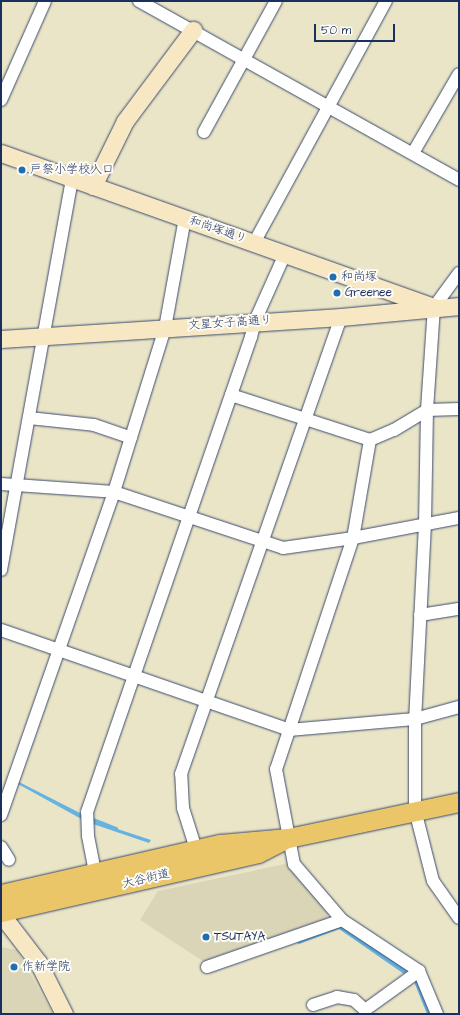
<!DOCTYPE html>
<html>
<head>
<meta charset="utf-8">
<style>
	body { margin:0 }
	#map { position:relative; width:460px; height:1015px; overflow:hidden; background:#eae5c7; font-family:"Architects Daughter","Klee One",sans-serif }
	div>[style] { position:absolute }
	.built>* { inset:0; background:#dad5b6 }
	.water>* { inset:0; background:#66b3e0 }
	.stream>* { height:3px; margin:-1.5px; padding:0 1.5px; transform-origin:1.5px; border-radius:1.5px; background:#66b3e0 }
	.roads { filter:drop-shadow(0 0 1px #3a4a6e) drop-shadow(0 0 1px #3a4a6e) }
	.street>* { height:12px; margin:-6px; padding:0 6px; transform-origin:6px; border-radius:6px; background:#fff }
	.secondary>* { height:17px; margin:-8.5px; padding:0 8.5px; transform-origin:8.5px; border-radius:8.5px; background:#f7e8c3 }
	.primary>* { height:19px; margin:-9.5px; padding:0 9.5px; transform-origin:9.5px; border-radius:9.5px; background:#eac669 }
	.dots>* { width:11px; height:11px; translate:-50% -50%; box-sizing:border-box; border:2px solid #fdfcf7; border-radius:50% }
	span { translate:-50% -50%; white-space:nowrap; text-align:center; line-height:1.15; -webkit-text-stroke:4px #fdfcf7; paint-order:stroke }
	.poi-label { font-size:12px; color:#1b2f5e }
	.left { translate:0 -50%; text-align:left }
	.street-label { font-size:12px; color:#1b2f5e }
	.frame { position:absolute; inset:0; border:2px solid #1b2f5e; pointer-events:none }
	.scale { position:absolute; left:314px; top:24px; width:81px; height:18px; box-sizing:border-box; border:2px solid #1b2f5e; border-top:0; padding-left:5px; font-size:12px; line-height:14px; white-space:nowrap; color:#1b2f5e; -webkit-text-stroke:3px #fdfcf7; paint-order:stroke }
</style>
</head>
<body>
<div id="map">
	<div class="built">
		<i style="clip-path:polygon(285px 864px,293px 867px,328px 912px,327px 918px,206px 963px,140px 920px,158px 891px)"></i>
		<i style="clip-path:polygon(1px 947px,17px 950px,53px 1014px,1px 1014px)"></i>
	</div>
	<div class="water">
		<i style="clip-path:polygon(19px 782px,84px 815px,85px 821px,18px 784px)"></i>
		<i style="clip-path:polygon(93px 821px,151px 840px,149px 843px,93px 824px)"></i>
		<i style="clip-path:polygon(340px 925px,407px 970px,404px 974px,339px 929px,299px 944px,294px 941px)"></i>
		<i style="clip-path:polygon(417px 977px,432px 1014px,427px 1014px,413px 979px)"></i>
	</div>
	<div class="stream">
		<i style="left:90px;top:818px;width:28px;rotate:21deg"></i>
	</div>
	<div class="roads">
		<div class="street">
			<i style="left:139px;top:1px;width:367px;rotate:29.2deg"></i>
			<i style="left:1px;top:100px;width:108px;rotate:-66deg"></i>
			<i style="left:204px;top:132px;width:149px;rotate:-61.2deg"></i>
			<i style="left:413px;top:153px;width:91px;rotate:-59.8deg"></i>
			<i style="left:254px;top:243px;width:276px;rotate:-61.4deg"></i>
			<i style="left:459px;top:273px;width:42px;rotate:126.3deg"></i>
			<i style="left:434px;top:307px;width:103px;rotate:93.9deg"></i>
			<i style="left:427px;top:410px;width:114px;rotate:91deg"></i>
			<i style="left:425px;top:524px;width:195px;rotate:92.9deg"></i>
			<i style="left:415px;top:719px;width:91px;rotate:90deg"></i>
			<i style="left:415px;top:810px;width:73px;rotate:75.8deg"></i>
			<i style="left:433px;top:881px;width:45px;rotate:54.9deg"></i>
			<i style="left:231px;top:395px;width:146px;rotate:17.9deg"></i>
			<i style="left:370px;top:440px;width:26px;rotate:-23deg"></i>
			<i style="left:394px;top:430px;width:39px;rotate:-31deg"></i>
			<i style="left:427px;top:410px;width:32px;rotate:-2deg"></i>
			<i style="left:29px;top:418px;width:65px;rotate:6.1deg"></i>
			<i style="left:94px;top:425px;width:39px;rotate:19deg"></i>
			<i style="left:370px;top:440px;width:99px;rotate:99.8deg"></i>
			<i style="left:353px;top:538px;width:243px;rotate:108.4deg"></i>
			<i style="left:276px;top:769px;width:97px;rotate:79.3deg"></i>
			<i style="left:294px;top:864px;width:74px;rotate:49.4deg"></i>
			<i style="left:342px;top:920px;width:92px;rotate:33.5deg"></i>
			<i style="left:419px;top:971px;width:47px;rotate:67.3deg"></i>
			<i style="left:1px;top:484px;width:113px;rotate:4deg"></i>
			<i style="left:114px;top:492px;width:178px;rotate:18.3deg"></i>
			<i style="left:283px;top:548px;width:71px;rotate:-8.1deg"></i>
			<i style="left:353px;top:538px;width:108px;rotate:-10.7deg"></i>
			<i style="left:1px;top:570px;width:397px;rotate:-79.7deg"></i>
			<i style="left:420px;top:615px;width:39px;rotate:-9deg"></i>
			<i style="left:1px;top:630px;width:305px;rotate:19.1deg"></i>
			<i style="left:289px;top:730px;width:126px;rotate:-5deg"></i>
			<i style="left:415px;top:719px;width:46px;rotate:-15.3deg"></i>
			<i style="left:1px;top:815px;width:342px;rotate:-70.7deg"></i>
			<i style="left:114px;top:492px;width:172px;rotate:-72.7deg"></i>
			<i style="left:165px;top:328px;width:112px;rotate:-79.7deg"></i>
			<i style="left:1px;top:847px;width:15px;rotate:58deg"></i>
			<i style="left:196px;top:849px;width:43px;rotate:-107.6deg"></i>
			<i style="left:183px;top:808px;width:34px;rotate:-93deg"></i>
			<i style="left:181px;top:774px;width:484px;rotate:-70.7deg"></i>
			<i style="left:95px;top:872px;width:37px;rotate:-101deg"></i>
			<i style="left:88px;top:836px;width:24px;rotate:-92deg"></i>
			<i style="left:87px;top:812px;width:503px;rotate:-70.95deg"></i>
			<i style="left:251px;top:337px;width:16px;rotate:-76deg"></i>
			<i style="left:255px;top:321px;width:73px;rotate:-65.9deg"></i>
			<i style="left:207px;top:967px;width:143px;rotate:-19.2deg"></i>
			<i style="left:313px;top:1005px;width:25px;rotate:-18deg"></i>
			<i style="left:337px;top:997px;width:17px;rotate:10deg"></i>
			<i style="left:354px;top:1000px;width:15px;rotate:42deg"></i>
			<i style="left:365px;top:1010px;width:67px;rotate:-35.8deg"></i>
		</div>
		<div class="secondary">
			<i style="left:1px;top:153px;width:460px;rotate:19.6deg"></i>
			<i style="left:93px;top:186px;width:72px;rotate:-63.8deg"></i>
			<i style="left:125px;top:121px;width:114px;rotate:-53.2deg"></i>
			<i style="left:1px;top:339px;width:341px;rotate:-3.7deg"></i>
			<i style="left:341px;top:317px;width:119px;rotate:-5.3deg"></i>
			<i style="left:1px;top:914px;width:61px;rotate:52.4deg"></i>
			<i style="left:38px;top:962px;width:58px;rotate:63.4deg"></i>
		</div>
		<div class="primary">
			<i style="left:1px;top:894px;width:225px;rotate:-12.9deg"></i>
			<i style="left:220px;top:844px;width:68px;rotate:-5deg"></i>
			<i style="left:288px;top:838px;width:175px;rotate:-11.9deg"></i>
			<i style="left:1px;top:912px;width:264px;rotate:-12.9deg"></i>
			<i style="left:258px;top:853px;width:28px;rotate:-27deg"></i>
		</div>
	</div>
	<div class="dots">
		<i style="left:22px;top:170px;background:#1f6fb2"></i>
		<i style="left:333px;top:277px;background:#1f6fb2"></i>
		<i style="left:337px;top:293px;background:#1f6fb2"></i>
		<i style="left:206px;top:937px;background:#1f6fb2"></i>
		<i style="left:14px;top:967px;background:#1f6fb2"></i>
	</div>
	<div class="poi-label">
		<span class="left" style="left:30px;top:170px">戸祭小学校入口</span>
		<span class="left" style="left:341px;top:277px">和尚塚</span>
		<span class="left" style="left:345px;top:293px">Greenee</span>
		<span class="left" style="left:214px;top:937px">TSUTAYA</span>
		<span class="left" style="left:22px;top:967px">作新学院</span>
	</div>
	<div class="street-label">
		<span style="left:218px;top:230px;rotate:19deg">和尚塚通り</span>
		<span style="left:230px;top:323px;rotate:-4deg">文星女子高通り</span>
		<span style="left:146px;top:879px;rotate:-13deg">大谷街道</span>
	</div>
	<div class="frame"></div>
	<div class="scale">50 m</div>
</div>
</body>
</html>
